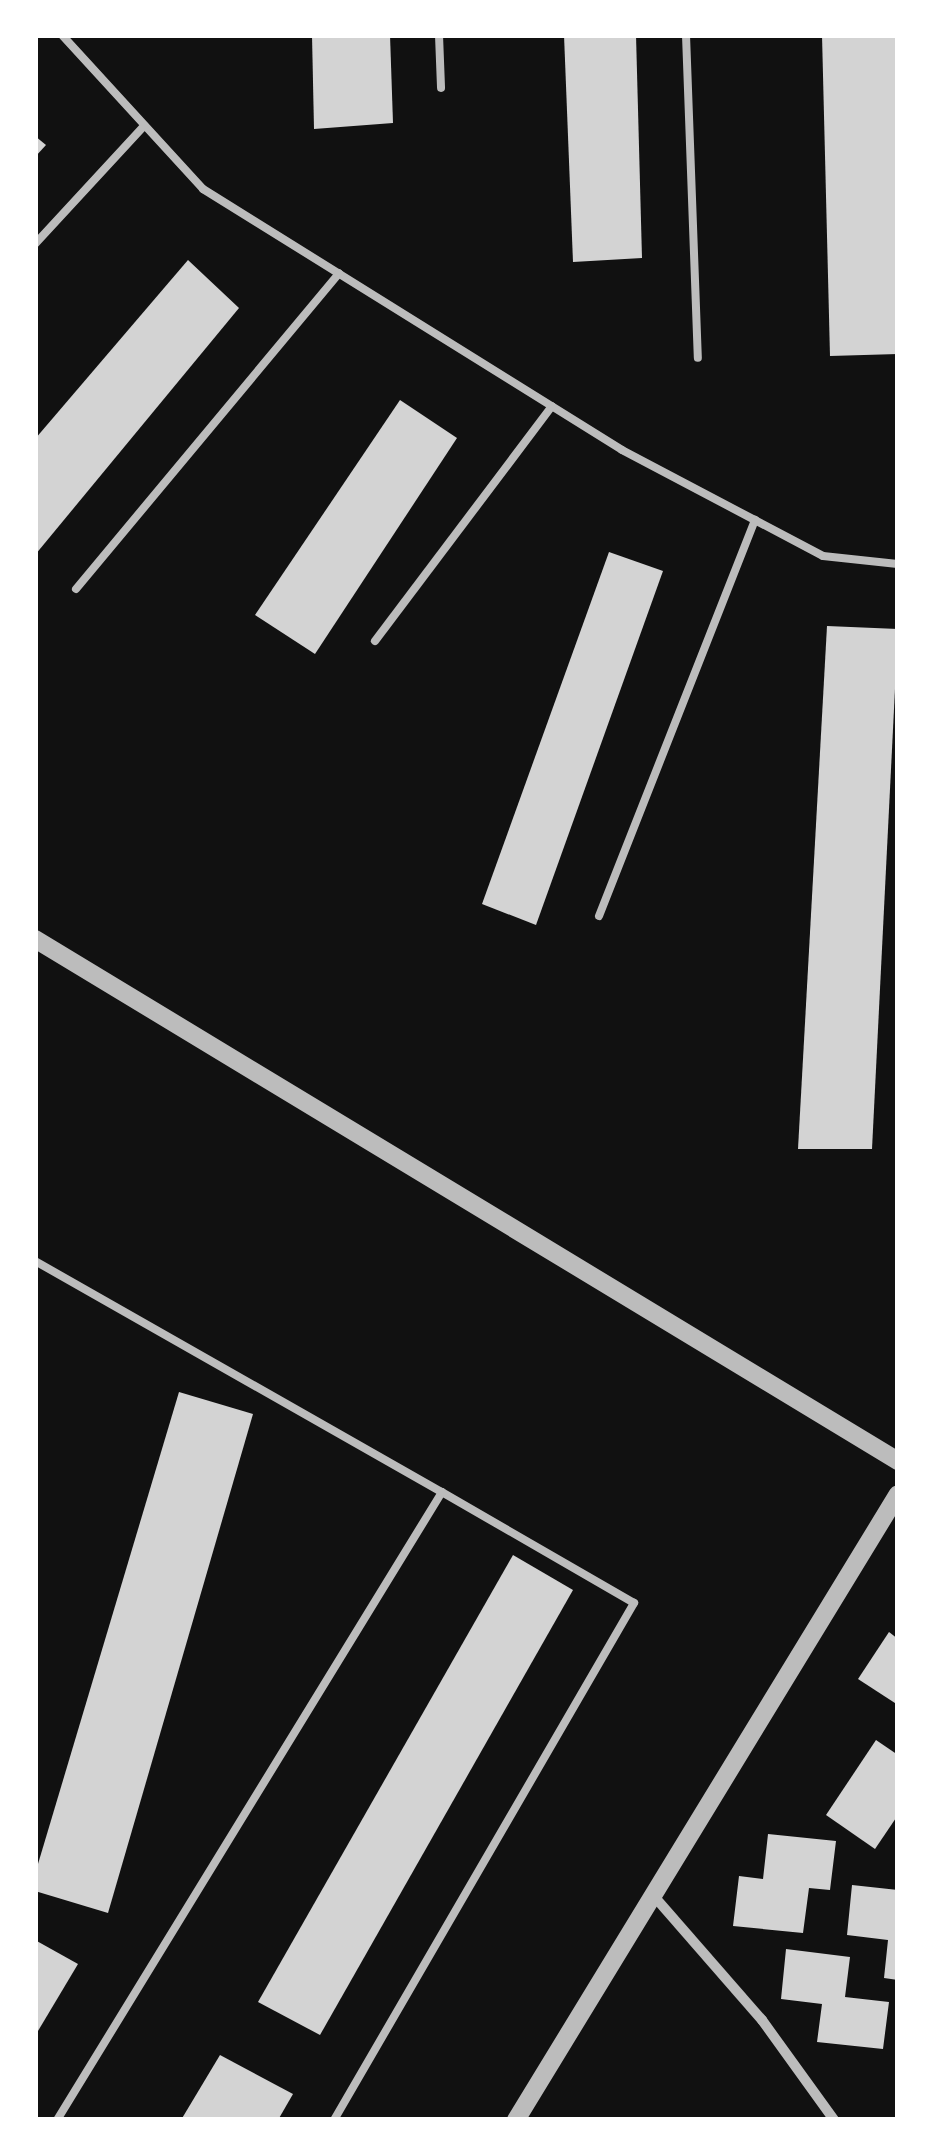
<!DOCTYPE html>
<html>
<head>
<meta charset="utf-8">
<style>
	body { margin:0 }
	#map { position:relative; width:933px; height:2155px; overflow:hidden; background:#111; font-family:Jost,sans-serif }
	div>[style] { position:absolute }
	.building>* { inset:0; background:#d3d3d3 }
	.service>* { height:8px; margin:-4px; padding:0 4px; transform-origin:4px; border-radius:4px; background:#bcbcbc }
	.minor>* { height:10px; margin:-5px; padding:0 5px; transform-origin:5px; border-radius:5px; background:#bcbcbc }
	.tertiary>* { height:18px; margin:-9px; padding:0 9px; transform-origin:9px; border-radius:9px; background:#bcbcbc }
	span { translate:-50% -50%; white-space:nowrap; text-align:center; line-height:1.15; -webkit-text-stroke:8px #fff; paint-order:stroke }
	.frame { position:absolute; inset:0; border:38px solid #fff; pointer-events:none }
</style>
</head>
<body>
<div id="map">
	<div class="building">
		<i style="clip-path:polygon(312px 35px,390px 35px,393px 123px,314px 129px)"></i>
		<i style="clip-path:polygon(564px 35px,636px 35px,642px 258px,573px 262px)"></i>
		<i style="clip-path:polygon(822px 35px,896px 35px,898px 354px,830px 356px)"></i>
		<i style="clip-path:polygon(35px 136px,46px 145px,35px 157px)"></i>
		<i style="clip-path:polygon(188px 260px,239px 308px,35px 555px,35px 439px)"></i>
		<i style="clip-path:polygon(400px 400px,457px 438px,315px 654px,255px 615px)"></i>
		<i style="clip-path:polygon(609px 552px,663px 571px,536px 925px,482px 904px)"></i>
		<i style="clip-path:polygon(827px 626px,898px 629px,872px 1149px,798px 1149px)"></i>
		<i style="clip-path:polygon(179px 1392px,253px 1414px,108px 1913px,35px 1891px,35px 1874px)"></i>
		<i style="clip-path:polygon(513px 1555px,573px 1590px,320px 2035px,258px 2002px)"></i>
		<i style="clip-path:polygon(889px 1632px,898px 1639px,898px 1705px,858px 1679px)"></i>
		<i style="clip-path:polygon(876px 1740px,898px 1755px,898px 1815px,875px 1849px,826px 1815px)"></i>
		<i style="clip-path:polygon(768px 1834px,836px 1841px,830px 1890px,809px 1888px,803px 1933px,733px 1926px,739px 1876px,763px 1879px)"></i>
		<i style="clip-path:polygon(852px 1885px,898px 1890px,898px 1980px,884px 1978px,888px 1940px,847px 1935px)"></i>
		<i style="clip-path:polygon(35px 1940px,78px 1964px,35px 2036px)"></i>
		<i style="clip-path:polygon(786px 1949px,850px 1957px,845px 1997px,889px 2002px,883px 2049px,817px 2042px,822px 2004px,781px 1999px)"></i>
		<i style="clip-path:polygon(220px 2055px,293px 2094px,278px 2120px,181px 2120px)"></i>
	</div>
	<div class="service">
		<i style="left:62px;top:35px;width:209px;rotate:47.5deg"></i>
		<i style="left:203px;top:189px;width:494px;rotate:31.9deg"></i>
		<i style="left:622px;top:450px;width:227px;rotate:27.8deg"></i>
		<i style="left:823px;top:556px;width:75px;rotate:6.1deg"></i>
		<i style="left:439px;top:35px;width:53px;rotate:87.8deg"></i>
		<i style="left:686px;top:35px;width:323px;rotate:87.9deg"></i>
		<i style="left:35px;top:244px;width:161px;rotate:-47.3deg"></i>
		<i style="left:76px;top:589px;width:411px;rotate:-50.2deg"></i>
		<i style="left:375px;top:641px;width:294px;rotate:-53deg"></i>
		<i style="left:599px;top:916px;width:426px;rotate:-68.5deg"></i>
		<i style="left:35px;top:1261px;width:468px;rotate:29.6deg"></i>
		<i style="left:442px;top:1492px;width:737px;rotate:121.51deg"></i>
		<i style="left:334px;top:2120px;width:598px;rotate:-59.87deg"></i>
		<i style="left:634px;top:1603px;width:222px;rotate:-150deg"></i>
	</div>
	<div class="minor">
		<i style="left:653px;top:1895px;width:166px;rotate:48.9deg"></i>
		<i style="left:762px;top:2020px;width:123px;rotate:54.2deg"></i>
	</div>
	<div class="tertiary">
		<i style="left:35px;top:939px;width:1009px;rotate:31.17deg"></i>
		<i style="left:516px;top:2120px;width:733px;rotate:-58.61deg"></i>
	</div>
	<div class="frame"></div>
</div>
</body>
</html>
